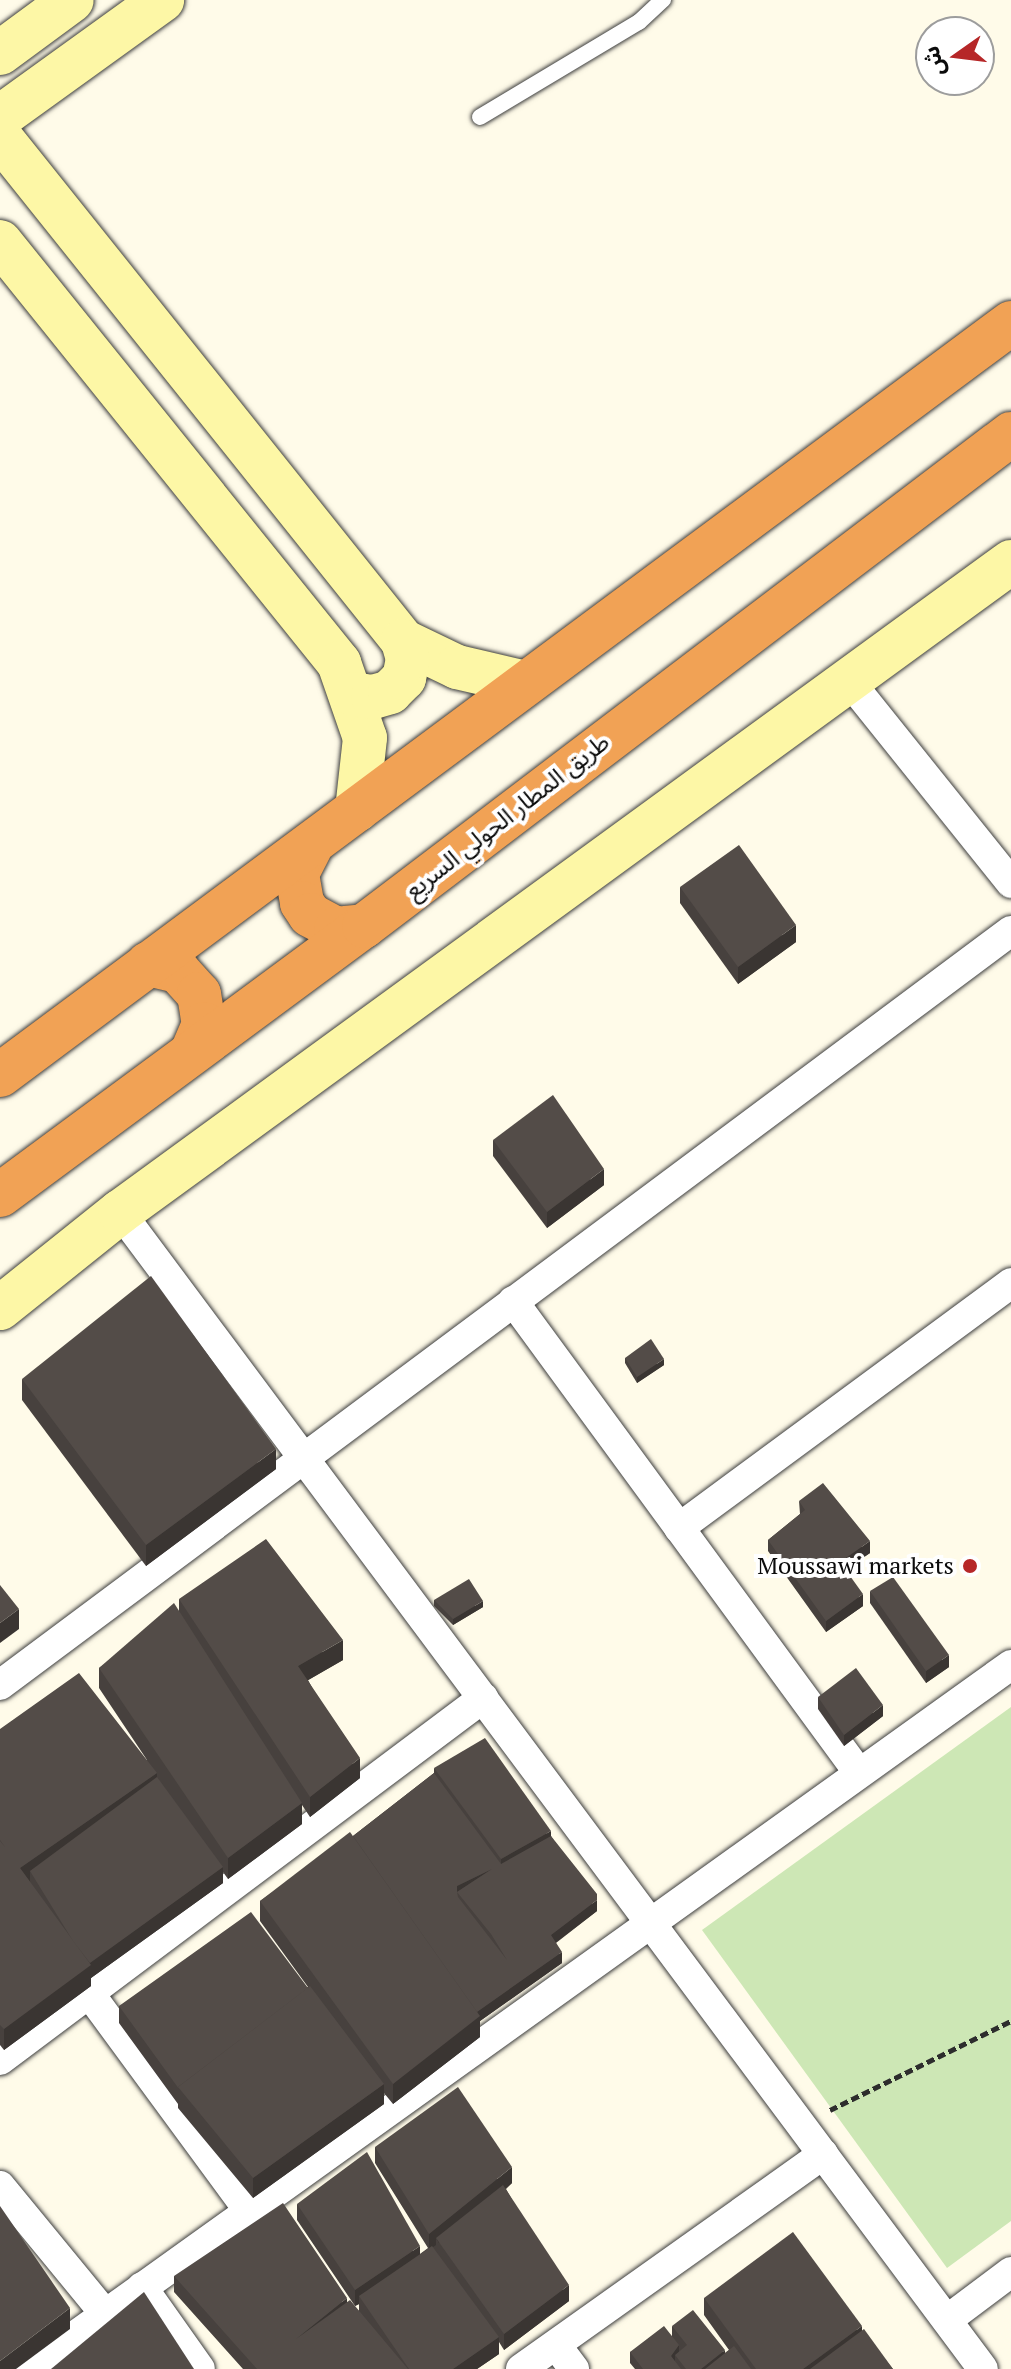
<!DOCTYPE html>
<html>
<head>
<meta charset="utf-8">
<style>
	body { margin:0 }
	#map { position:relative; width:1011px; height:2369px; overflow:hidden; background:#fffbe9; font-family:"PT Serif","Noto Sans Arabic",serif }
	div>[style] { position:absolute }
	.green>* { inset:0; background:#cde7b5 }
	.path>* { height:5px; margin-top:-2.5px; transform-origin:0; background:repeating-linear-gradient(90deg,#2d2d2d 0 8px,transparent 0 12px) }
	.roads { filter:drop-shadow(0 0 2px #3e3e3e) drop-shadow(0 0 2px #3e3e3e) }
	.lane>* { height:16px; margin:-8px; padding:0 8px; transform-origin:8px; border-radius:8px; background:#fff }
	.street>* { height:30px; margin:-15px; padding:0 15px; transform-origin:15px; border-radius:15px; background:#fff }
	.secondary>* { height:44px; margin:-22px; padding:0 22px; transform-origin:22px; border-radius:22px; background:#fdf7a6 }
	.highway>* { height:44px; margin:-22px; padding:0 22px; transform-origin:22px; border-radius:22px; background:#f1a255 }
	.wall>* { inset:0; background:#47413e }
	.shaded-wall>* { inset:0; background:#3a3532 }
	.building>* { inset:0; background:#534c48 }
	.dots>* { width:22px; height:22px; translate:-50% -50%; box-sizing:border-box; border:4px solid #fff; border-radius:50% }
	span { translate:-50% -50%; white-space:nowrap; text-align:center; line-height:1.15; -webkit-text-stroke:8px #fff; paint-order:stroke }
	.street-label { font-size:24px; color:#0b0b0b }
	.poi-label { font-size:24px; color:#0b0b0b }
	.right { translate:-100% -50%; text-align:right }
	.north { position:absolute; left:915px; top:16px; width:80px; height:80px; box-sizing:border-box; background:#fff; border:2px solid #9d9d9d; border-radius:50%; rotate:256deg; font-size:22px; font-weight:700; line-height:32px; text-align:center; color:#0b0b0b }
	.north::after { content:''; display:block; margin:auto; width:28px; height:36px; background:#b62728; clip-path:polygon(50% 0,100% 100%,50% 72%,0 100%) }
</style>
</head>
<body>
<div id="map">
	<div class="green">
		<i style="clip-path:polygon(1011px 1707px,1011px 2221px,947px 2268px,702px 1930px)"></i>
	</div>
	<div class="path">
		<i style="left:830px;top:2110px;width:202px;rotate:-26.2deg"></i>
	</div>
	<div class="roads">
		<div class="lane">
			<i style="left:480px;top:117px;width:185px;rotate:-30.9deg"></i>
			<i style="left:639px;top:22px;width:33px;rotate:-43deg"></i>
		</div>
		<div class="street">
			<i style="left:846px;top:677px;width:264px;rotate:51.3deg"></i>
			<i style="left:120px;top:1212px;width:1443px;rotate:53.28deg"></i>
			<i style="left:513px;top:1301px;width:585px;rotate:53.76deg"></i>
			<i style="left:679px;top:1528px;width:413px;rotate:-36.4deg"></i>
			<i style="left:0;top:1685px;width:1261px;rotate:-36.72deg"></i>
			<i style="left:89px;top:1993px;width:270px;rotate:53.7deg"></i>
			<i style="left:0;top:2060px;width:604px;rotate:-36.85deg"></i>
			<i style="left:0;top:2186px;width:166px;rotate:50.6deg"></i>
			<i style="left:142px;top:2287px;width:100px;rotate:54.7deg"></i>
			<i style="left:947px;top:2320px;width:80px;rotate:-36.9deg"></i>
			<i style="left:556px;top:2345px;width:30px;rotate:53deg"></i>
			<i style="left:29px;top:2369px;width:1208px;rotate:-35.64deg"></i>
			<i style="left:521px;top:2369px;width:371px;rotate:-35.4deg"></i>
		</div>
		<div class="secondary">
			<i style="left:0;top:53px;width:89px;rotate:-36.4deg"></i>
			<i style="left:0;top:117px;width:200px;rotate:-35.8deg"></i>
			<i style="left:0;top:137px;width:645px;rotate:51.35deg"></i>
			<i style="left:403px;top:641px;width:60px;rotate:25.7deg"></i>
			<i style="left:457px;top:667px;width:70px;rotate:13.2deg"></i>
			<i style="left:0;top:242px;width:541px;rotate:51.16deg"></i>
			<i style="left:339px;top:663px;width:79px;rotate:70.9deg"></i>
			<i style="left:365px;top:738px;width:72px;rotate:96.3deg"></i>
			<i style="left:353px;top:694px;width:20px;rotate:9deg"></i>
			<i style="left:373px;top:697px;width:18px;rotate:-16deg"></i>
			<i style="left:390px;top:692px;width:20px;rotate:-45deg"></i>
			<i style="left:404px;top:678px;width:19px;rotate:-78deg"></i>
			<i style="left:408px;top:659px;width:19px;rotate:-106deg"></i>
			<i style="left:0;top:1308px;width:154px;rotate:-38.7deg"></i>
			<i style="left:120px;top:1212px;width:1103px;rotate:-36.11deg"></i>
		</div>
		<div class="highway">
			<i style="left:310px;top:848px;width:29px;rotate:117deg"></i>
			<i style="left:297px;top:874px;width:29px;rotate:80deg"></i>
			<i style="left:302px;top:903px;width:14px;rotate:56deg"></i>
			<i style="left:310px;top:915px;width:30px;rotate:28deg"></i>
			<i style="left:336px;top:929px;width:28px;rotate:-6deg"></i>
			<i style="left:148px;top:964px;width:31px;rotate:13deg"></i>
			<i style="left:178px;top:971px;width:31px;rotate:48deg"></i>
			<i style="left:199px;top:994px;width:30px;rotate:81deg"></i>
			<i style="left:204px;top:1024px;width:30px;rotate:113deg"></i>
			<i style="left:0;top:1075px;width:1260px;rotate:-36.64deg"></i>
			<i style="left:0;top:1195px;width:453px;rotate:-36.5deg"></i>
			<i style="left:364px;top:926px;width:813px;rotate:-37.25deg"></i>
		</div>
	</div>
	<div class="wall">
		<i style="clip-path:polygon(680px 887px,796px 942px,738px 984px,680px 903px)"></i>
		<i style="clip-path:polygon(493px 1140px,604px 1185px,547px 1228px,493px 1156px)"></i>
		<i style="clip-path:polygon(625px 1358px,664px 1365px,637px 1383px,625px 1363px)"></i>
		<i style="clip-path:polygon(22px 1379px,276px 1469px,146px 1566px,22px 1400px)"></i>
		<i style="clip-path:polygon(799px 1501px,870px 1553px,845px 1570px,863px 1606px,826px 1632px,768px 1551px,768px 1540px,800px 1514px)"></i>
		<i style="clip-path:polygon(870px 1591px,949px 1667px,926px 1683px,870px 1603px)"></i>
		<i style="clip-path:polygon(179px 1599px,343px 1660px,308px 1680px,360px 1778px,310px 1817px,302px 1805px,302px 1824px,228px 1879px,223px 1872px,223px 1883px,91px 1978px,91px 1986px,4px 2050px,0 2045px,0 1729px,147px 1760px,99px 1688px,99px 1668px,179px 1611px)"></i>
		<i style="clip-path:polygon(434px 1600px,483px 1607px,453px 1625px,434px 1606px)"></i>
		<i style="clip-path:polygon(818px 1697px,883px 1716px,844px 1746px,818px 1709px)"></i>
		<i style="clip-path:polygon(434px 1768px,551px 1836px,597px 1911px,556px 1943px,562px 1963px,480px 2021px,480px 2037px,393px 2104px,384px 2093px,384px 2104px,253px 2198px,178px 2108px,178px 2104px,119px 2023px,119px 2006px,308px 1987px,260px 1921px,260px 1901px,353px 1836px,434px 1773px)"></i>
		<i style="clip-path:polygon(375px 2147px,512px 2183px,506px 2189px,569px 2301px,504px 2350px,499px 2342px,499px 2354px,477px 2369px,243px 2369px,174px 2292px,174px 2276px,347px 2303px,359px 2311px,359px 2304px,355px 2306px,297px 2220px,297px 2204px,420px 2254px,428px 2248px,375px 2163px)"></i>
		<i style="clip-path:polygon(704px 2298px,862px 2331px,893px 2369px,635px 2369px,630px 2363px,630px 2352px,672px 2336px,672px 2326px,725px 2353px,729px 2350px,704px 2315px)"></i>
	</div>
	<div class="shaded-wall">
		<i style="clip-path:polygon(796px 925px,796px 942px,738px 984px,738px 967px)"></i>
		<i style="clip-path:polygon(604px 1169px,604px 1185px,547px 1228px,547px 1212px)"></i>
		<i style="clip-path:polygon(664px 1359px,664px 1365px,637px 1383px,637px 1377px)"></i>
		<i style="clip-path:polygon(276px 1449px,276px 1469px,146px 1566px,146px 1545px)"></i>
		<i style="clip-path:polygon(870px 1541px,870px 1553px,840px 1573px,840px 1562px)"></i>
		<i style="clip-path:polygon(863px 1594px,863px 1606px,826px 1632px,826px 1621px)"></i>
		<i style="clip-path:polygon(483px 1601px,483px 1607px,453px 1625px,453px 1619px)"></i>
		<i style="clip-path:polygon(19px 1609px,19px 1629px,0 1643px,0 1623px)"></i>
		<i style="clip-path:polygon(343px 1640px,343px 1660px,298px 1686px,298px 1666px)"></i>
		<i style="clip-path:polygon(949px 1655px,949px 1667px,926px 1683px,926px 1671px)"></i>
		<i style="clip-path:polygon(883px 1705px,883px 1716px,844px 1746px,844px 1735px)"></i>
		<i style="clip-path:polygon(360px 1758px,360px 1778px,310px 1817px,310px 1797px)"></i>
		<i style="clip-path:polygon(157px 1773px,157px 1793px,30px 1871px,30px 1882px,20px 1868px)"></i>
		<i style="clip-path:polygon(302px 1803px,302px 1824px,228px 1879px,228px 1858px)"></i>
		<i style="clip-path:polygon(551px 1831px,551px 1848px,501px 1875px,501px 1859px)"></i>
		<i style="clip-path:polygon(223px 1867px,223px 1883px,91px 1978px,91px 1986px,4px 2050px,4px 2029px,88px 1964px)"></i>
		<i style="clip-path:polygon(492px 1869px,457px 1892px,457px 1886px)"></i>
		<i style="clip-path:polygon(597px 1900px,597px 1911px,551px 1946px,551px 1935px)"></i>
		<i style="clip-path:polygon(562px 1952px,562px 1963px,480px 2021px,480px 2037px,393px 2104px,393px 2084px,475px 2013px)"></i>
		<i style="clip-path:polygon(384px 2084px,384px 2104px,253px 2198px,253px 2178px)"></i>
		<i style="clip-path:polygon(512px 2167px,512px 2183px,439px 2243px,436px 2238px,436px 2245px,429px 2250px,429px 2234px)"></i>
		<i style="clip-path:polygon(420px 2246px,420px 2263px,359px 2296px,359px 2304px,355px 2306px,355px 2290px)"></i>
		<i style="clip-path:polygon(569px 2285px,569px 2301px,504px 2350px,504px 2334px)"></i>
		<i style="clip-path:polygon(347px 2298px,347px 2315px,296px 2339px)"></i>
		<i style="clip-path:polygon(70px 2308px,70px 2329px,16px 2369px,0 2369px,0 2361px)"></i>
		<i style="clip-path:polygon(862px 2326px,862px 2342px,825px 2369px,803px 2369px)"></i>
		<i style="clip-path:polygon(499px 2337px,499px 2354px,477px 2369px,453px 2369px)"></i>
		<i style="clip-path:polygon(679px 2345px,679px 2356px,675px 2355px,675px 2362px,671px 2356px)"></i>
		<i style="clip-path:polygon(725px 2350px,725px 2362px,716px 2369px,701px 2369px)"></i>
	</div>
	<div class="building">
		<i style="clip-path:polygon(739px 845px,796px 925px,738px 967px,680px 887px)"></i>
		<i style="clip-path:polygon(553px 1095px,604px 1169px,547px 1212px,493px 1140px)"></i>
		<i style="clip-path:polygon(151px 1276px,276px 1449px,146px 1545px,22px 1379px)"></i>
		<i style="clip-path:polygon(651px 1339px,664px 1359px,637px 1377px,625px 1358px)"></i>
		<i style="clip-path:polygon(823px 1483px,870px 1541px,840px 1562px,863px 1594px,826px 1621px,768px 1540px,805px 1510px,799px 1501px)"></i>
		<i style="clip-path:polygon(266px 1539px,343px 1640px,298px 1666px,360px 1758px,310px 1797px,179px 1599px)"></i>
		<i style="clip-path:polygon(893px 1577px,949px 1655px,926px 1671px,870px 1591px)"></i>
		<i style="clip-path:polygon(469px 1579px,483px 1601px,453px 1619px,434px 1600px)"></i>
		<i style="clip-path:polygon(0 1585px,19px 1609px,0 1623px)"></i>
		<i style="clip-path:polygon(174px 1603px,302px 1803px,228px 1858px,99px 1668px)"></i>
		<i style="clip-path:polygon(856px 1668px,883px 1705px,844px 1735px,818px 1697px)"></i>
		<i style="clip-path:polygon(79px 1673px,157px 1773px,20px 1868px,91px 1965px,4px 2029px,0 2025px,0 1841px,5px 1847px,0 1840px,0 1729px)"></i>
		<i style="clip-path:polygon(485px 1738px,551px 1831px,501px 1859px,434px 1768px)"></i>
		<i style="clip-path:polygon(evenodd,434px 1773px,501px 1864px,551px 1836px,597px 1894px,597px 1900px,551px 1935px,562px 1952px,477px 2012px,353px 1836px,434px 1773px,492px 1869px,457px 1892px,457px 1886px,492px 1869px,434px 1773px,457px 1892px,491px 1934px,507px 1960px,458px 1897px,457px 1892px)"></i>
		<i style="clip-path:polygon(157px 1777px,223px 1867px,90px 1963px,73px 1941px,30px 1871px)"></i>
		<i style="clip-path:polygon(350px 1832px,480px 2016px,393px 2084px,260px 1901px)"></i>
		<i style="clip-path:polygon(251px 1912px,308px 1988px,178px 2087px,179px 2089px,119px 2006px)"></i>
		<i style="clip-path:polygon(310px 1986px,384px 2084px,253px 2178px,178px 2087px)"></i>
		<i style="clip-path:polygon(458px 2087px,512px 2167px,429px 2234px,375px 2147px)"></i>
		<i style="clip-path:polygon(367px 2152px,420px 2246px,355px 2290px,297px 2204px)"></i>
		<i style="clip-path:polygon(503px 2185px,569px 2285px,504px 2334px,436px 2238px)"></i>
		<i style="clip-path:polygon(283px 2203px,347px 2298px,296px 2339px,350px 2300px,408px 2369px,257px 2369px,174px 2276px)"></i>
		<i style="clip-path:polygon(0 2206px,70px 2308px,0 2361px)"></i>
		<i style="clip-path:polygon(793px 2232px,862px 2326px,803px 2369px,756px 2369px,704px 2298px)"></i>
		<i style="clip-path:polygon(432px 2246px,499px 2337px,453px 2369px,409px 2369px,359px 2296px)"></i>
		<i style="clip-path:polygon(144px 2292px,194px 2369px,51px 2369px)"></i>
		<i style="clip-path:polygon(693px 2310px,725px 2350px,701px 2369px,686px 2369px,675px 2355px,687px 2345px,672px 2326px)"></i>
		<i style="clip-path:polygon(664px 2326px,679px 2345px,671px 2356px,681px 2369px,643px 2369px,630px 2352px)"></i>
		<i style="clip-path:polygon(864px 2329px,893px 2369px,810px 2369px)"></i>
		<i style="clip-path:polygon(734px 2346px,751px 2369px,705px 2369px)"></i>
	</div>
	<div class="dots">
		<i style="left:970px;top:1566px;background:#b62728"></i>
	</div>
	<div class="street-label">
		<span style="left:507px;top:816px;rotate:-38deg">طريق المطار الحولي السريع</span>
	</div>
	<div class="poi-label">
		<span class="right" style="left:954px;top:1566px">Moussawi markets</span>
	</div>
	<div class="north">ش</div>
</div>
</body>
</html>
